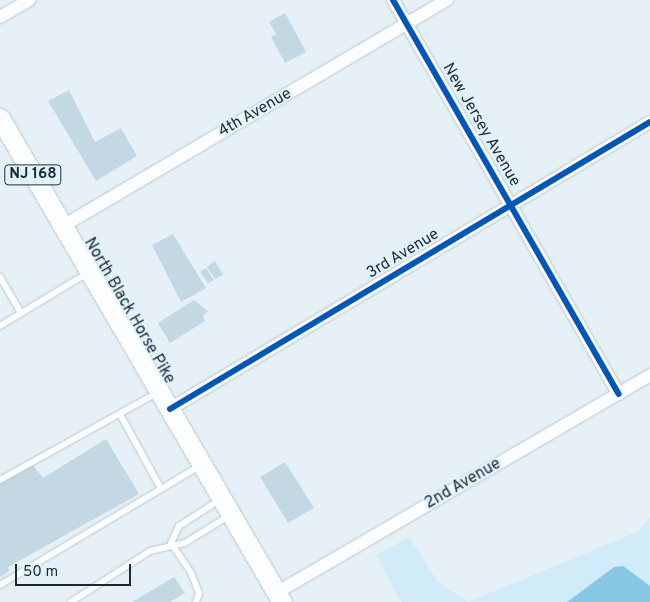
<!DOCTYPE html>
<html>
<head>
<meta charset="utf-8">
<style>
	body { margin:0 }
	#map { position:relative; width:650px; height:602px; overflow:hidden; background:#e6f1f7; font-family:Overpass,sans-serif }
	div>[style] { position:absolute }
	.green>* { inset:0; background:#d1ebf9 }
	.water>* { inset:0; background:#86c7e6 }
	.building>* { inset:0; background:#c3d8e3 }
	.roads { filter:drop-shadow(0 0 1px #bdc7cd) drop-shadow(0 0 1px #bdc7cd) }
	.lane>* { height:6px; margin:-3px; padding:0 3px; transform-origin:3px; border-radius:3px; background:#fbfdfe }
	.street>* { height:12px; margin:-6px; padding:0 6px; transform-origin:6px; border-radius:6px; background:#fbfdfe }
	.primary>* { height:19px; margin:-9.5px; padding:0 9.5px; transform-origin:9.5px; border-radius:9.5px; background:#fbfdfe }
	.cycleway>* { height:6px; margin:-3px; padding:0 3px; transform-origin:3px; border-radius:3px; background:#0057b8 }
	span { translate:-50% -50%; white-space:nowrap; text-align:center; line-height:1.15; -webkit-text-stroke:4px #e0f3fd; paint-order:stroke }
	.shield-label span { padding:1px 4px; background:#e0f3fd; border:1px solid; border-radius:4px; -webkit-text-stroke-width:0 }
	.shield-label { font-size:15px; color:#1e2a30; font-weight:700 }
	.street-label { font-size:16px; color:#1e2a30 }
	.scale { position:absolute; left:15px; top:564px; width:116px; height:22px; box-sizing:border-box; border:2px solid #1e2a30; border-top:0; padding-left:6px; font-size:15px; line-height:18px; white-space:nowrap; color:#1e2a30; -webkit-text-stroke:4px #e0f3fd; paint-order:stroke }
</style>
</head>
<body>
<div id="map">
	<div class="green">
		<i style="clip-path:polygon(650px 517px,650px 586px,614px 567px,567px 602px,401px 602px,376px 555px,409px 537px,438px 582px,468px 602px,639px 531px)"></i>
	</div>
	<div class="water">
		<i style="clip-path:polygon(623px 566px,650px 586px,650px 602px,567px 602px,614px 567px)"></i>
	</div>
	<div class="building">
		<i style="clip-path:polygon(285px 13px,306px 52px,285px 63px,271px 37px,276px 34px,269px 22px)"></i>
		<i style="clip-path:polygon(69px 90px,95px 142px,121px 128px,137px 156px,96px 181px,48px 101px)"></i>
		<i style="clip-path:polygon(173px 234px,206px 288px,181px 302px,152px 245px)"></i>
		<i style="clip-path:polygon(215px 261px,223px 275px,215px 279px,207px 267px)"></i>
		<i style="clip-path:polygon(206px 268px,214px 280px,208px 283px,200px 272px)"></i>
		<i style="clip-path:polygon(194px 300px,208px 311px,203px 316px,205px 321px,170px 343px,158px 323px)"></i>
		<i style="clip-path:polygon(106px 439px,139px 494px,8px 567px,9px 571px,0 577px,0 483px,32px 464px,43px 478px)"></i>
		<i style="clip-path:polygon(285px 462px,314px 508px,288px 523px,260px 477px)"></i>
		<i style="clip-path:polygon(174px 577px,185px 593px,170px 602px,132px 602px)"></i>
	</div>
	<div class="roads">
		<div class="lane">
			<i style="left:0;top:277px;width:42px;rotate:59.7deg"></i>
			<i style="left:0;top:326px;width:104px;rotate:-31.2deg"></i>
			<i style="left:120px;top:414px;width:85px;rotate:61.3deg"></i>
			<i style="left:0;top:480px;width:179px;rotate:-29deg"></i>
			<i style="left:171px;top:543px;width:19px;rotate:-65deg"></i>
			<i style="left:179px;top:526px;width:50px;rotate:-32.7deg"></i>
			<i style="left:171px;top:543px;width:36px;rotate:56deg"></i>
			<i style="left:191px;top:573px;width:22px;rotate:68deg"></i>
			<i style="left:199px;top:593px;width:9px;rotate:108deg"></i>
			<i style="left:0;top:585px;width:234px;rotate:-30.8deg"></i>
			<i style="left:71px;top:602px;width:94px;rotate:-32.8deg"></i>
			<i style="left:150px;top:551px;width:36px;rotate:-13deg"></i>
			<i style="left:185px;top:543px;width:53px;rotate:-31.9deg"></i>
		</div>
		<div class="street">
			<i style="left:393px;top:0;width:454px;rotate:60.2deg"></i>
			<i style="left:0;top:17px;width:34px;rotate:-30deg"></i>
			<i style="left:63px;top:226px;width:446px;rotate:-30.5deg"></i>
			<i style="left:170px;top:409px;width:559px;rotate:-30.88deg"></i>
			<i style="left:276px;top:593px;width:433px;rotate:-30.2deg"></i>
		</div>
		<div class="primary">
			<i style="left:0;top:118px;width:560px;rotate:59.77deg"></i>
		</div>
	</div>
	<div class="cycleway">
		<i style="left:393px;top:0;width:454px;rotate:60.2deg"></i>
		<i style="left:170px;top:409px;width:559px;rotate:-30.88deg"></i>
	</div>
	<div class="shield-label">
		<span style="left:33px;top:175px">NJ 168</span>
	</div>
	<div class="street-label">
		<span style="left:255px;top:113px;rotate:-30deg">4th Avenue</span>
		<span style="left:481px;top:125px;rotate:60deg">New Jersey Avenue</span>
		<span style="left:403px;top:254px;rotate:-31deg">3rd Avenue</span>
		<span style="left:129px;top:311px;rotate:60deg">North Black Horse Pike</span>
		<span style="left:463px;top:484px;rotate:-30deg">2nd Avenue</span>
	</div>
	<div class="scale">50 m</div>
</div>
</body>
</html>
